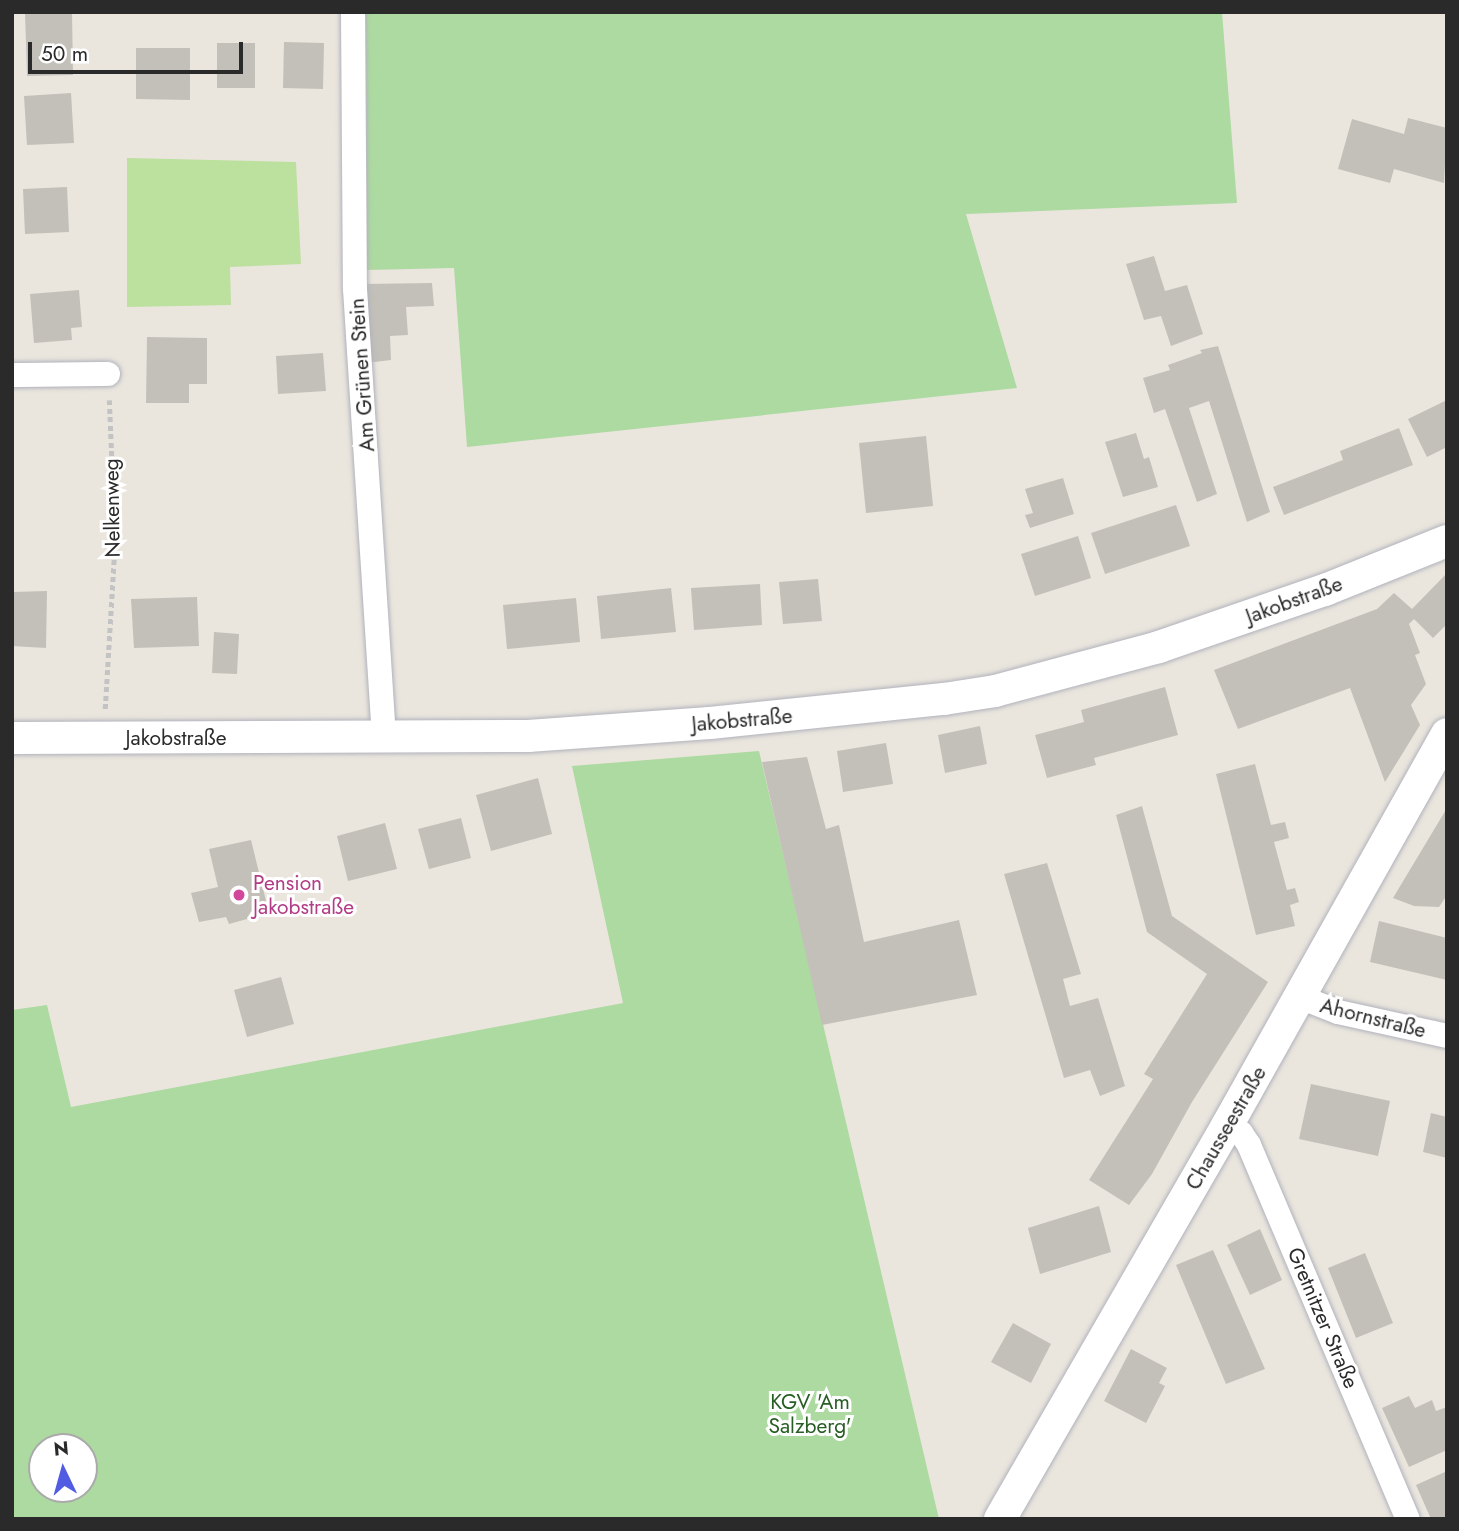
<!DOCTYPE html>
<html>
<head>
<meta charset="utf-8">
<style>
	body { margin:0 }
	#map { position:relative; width:1459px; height:1531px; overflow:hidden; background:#eae6de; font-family:Jost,sans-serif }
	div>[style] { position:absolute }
	.green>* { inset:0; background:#addaa1 }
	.pitch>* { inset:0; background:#bce09e }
	.building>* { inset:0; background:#c3c0b9 }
	.path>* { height:4.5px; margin-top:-2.25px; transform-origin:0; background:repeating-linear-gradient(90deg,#c3c3c3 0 5px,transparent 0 8.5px) }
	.roads { filter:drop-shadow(0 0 2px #b1b2bc) drop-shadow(0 0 2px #b1b2bc) }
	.minor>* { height:24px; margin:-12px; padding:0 12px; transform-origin:12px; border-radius:12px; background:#fff }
	.tertiary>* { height:32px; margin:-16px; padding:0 16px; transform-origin:16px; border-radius:16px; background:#fff }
	.dots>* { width:19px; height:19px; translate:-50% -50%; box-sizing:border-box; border:4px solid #fff; border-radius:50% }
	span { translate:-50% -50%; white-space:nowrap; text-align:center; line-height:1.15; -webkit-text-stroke:6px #fff; paint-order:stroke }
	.street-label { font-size:21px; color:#2a2a2a }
	.hotel-label { font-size:21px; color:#b23c85 }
	.left { translate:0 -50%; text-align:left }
	.park-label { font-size:21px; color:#285e23 }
	.frame { position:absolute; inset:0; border:14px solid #2a2a2a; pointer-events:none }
	.north { position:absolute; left:28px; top:1433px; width:70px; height:70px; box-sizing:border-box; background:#fff; border:2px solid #aaa; border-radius:50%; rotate:355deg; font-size:19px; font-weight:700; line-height:28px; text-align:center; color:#2a2a2a }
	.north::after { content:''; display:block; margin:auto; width:24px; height:32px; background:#525ce3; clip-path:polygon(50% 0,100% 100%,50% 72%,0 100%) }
	.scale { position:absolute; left:28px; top:42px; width:215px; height:32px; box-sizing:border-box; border:4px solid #2a2a2a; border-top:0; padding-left:9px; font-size:21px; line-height:24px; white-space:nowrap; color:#2a2a2a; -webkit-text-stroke:5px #fff; paint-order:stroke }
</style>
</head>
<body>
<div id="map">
	<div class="green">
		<i style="clip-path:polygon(366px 12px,1222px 12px,1237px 203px,966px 214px,1017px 388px,467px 447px,454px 268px,367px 270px)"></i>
		<i style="clip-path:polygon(evenodd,759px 751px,939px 1519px,12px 1519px,12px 1010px,47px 1005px,71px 1107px,623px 1003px,572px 766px,759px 751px,42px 1447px,84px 1447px,84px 1489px,42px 1489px,42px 1447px)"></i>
	</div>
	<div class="pitch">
		<i style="clip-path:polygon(127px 158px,296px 162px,301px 264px,230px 267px,231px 305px,127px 307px)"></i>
	</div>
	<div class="building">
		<i style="clip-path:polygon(25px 12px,72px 12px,73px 75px,27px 76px)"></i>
		<i style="clip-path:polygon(284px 42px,324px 43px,323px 89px,283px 88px)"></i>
		<i style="clip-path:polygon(217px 43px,255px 43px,255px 88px,217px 88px)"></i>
		<i style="clip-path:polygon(136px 48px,190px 48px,190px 100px,136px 99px)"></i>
		<i style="clip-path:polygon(71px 93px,74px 143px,27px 145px,24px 96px)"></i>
		<i style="clip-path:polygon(1408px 118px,1447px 128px,1444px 183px,1394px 169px,1390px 183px,1338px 169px,1352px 119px,1404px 134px)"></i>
		<i style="clip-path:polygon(67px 187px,69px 232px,25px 234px,23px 189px)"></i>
		<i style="clip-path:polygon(1154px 256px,1165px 291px,1187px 285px,1203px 334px,1171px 346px,1161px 316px,1144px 320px,1126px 264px)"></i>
		<i style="clip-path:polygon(432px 283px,434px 306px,406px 307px,408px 335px,390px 336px,391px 360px,366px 363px,363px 284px)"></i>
		<i style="clip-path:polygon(79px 290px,82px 327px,71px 328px,72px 340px,34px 343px,30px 294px)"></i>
		<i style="clip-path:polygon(147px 337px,207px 338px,207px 384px,189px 384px,189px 403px,146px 403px)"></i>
		<i style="clip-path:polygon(1218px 346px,1270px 512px,1247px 522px,1209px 401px,1189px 408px,1217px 494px,1197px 502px,1165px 409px,1154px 413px,1143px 378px,1170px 370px,1168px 365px,1202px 353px,1200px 350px)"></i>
		<i style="clip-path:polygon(323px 353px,326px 391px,278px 394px,276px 356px)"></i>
		<i style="clip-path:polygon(1447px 400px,1447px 447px,1427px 457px,1408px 419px)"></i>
		<i style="clip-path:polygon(1399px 428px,1413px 465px,1284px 515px,1273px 487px,1343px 460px,1340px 451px)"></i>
		<i style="clip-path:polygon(1136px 433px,1144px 459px,1149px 457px,1158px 487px,1123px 497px,1105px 442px)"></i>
		<i style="clip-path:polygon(926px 436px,933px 506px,866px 513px,859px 443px)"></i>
		<i style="clip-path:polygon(1063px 478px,1074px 514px,1030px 528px,1025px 515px,1033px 513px,1025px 489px)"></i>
		<i style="clip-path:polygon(1176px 505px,1190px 546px,1105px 574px,1091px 533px)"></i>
		<i style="clip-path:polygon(1078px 536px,1091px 578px,1035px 596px,1021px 554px)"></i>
		<i style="clip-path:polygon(1447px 573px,1447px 624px,1433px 638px,1414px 619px,1409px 624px,1420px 653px,1415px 655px,1426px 684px,1411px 705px,1420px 725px,1385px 782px,1350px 688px,1238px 729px,1214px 670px,1377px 609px,1394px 593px,1412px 609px)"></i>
		<i style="clip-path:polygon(818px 579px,822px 621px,783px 624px,779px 582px)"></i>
		<i style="clip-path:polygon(760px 584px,762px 625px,694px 630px,691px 588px)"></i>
		<i style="clip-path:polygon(671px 588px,676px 632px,601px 639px,597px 596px)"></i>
		<i style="clip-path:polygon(47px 591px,46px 648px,12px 646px,12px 592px)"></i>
		<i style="clip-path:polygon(197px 597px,199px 646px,134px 648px,131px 599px)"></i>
		<i style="clip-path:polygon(576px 598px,580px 642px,507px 649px,503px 605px)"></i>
		<i style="clip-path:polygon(214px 632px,239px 634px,237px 674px,212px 673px)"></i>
		<i style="clip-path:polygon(1165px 687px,1178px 735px,1094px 758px,1096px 765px,1047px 778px,1035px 735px,1084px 722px,1081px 710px)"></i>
		<i style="clip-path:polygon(980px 726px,987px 764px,945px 773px,938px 735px)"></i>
		<i style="clip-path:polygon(886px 743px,893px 784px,843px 792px,837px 751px)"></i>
		<i style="clip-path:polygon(807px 757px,826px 829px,839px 825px,864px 942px,959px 920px,977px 995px,822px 1025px,762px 762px)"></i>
		<i style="clip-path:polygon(1255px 764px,1271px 825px,1285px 822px,1289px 838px,1274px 842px,1287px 890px,1295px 888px,1299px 902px,1290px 905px,1295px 926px,1256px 935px,1216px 774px)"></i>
		<i style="clip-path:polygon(538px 778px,552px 834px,491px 851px,476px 795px)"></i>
		<i style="clip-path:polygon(1142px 806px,1172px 916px,1268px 982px,1192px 1102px,1152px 1174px,1129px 1205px,1089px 1180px,1153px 1079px,1144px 1074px,1207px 974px,1147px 932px,1116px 815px)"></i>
		<i style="clip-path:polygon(1447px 808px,1447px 895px,1439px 907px,1414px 906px,1393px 898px)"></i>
		<i style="clip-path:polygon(461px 818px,471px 858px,429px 869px,418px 829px)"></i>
		<i style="clip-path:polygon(385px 823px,397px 869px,348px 881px,337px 836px)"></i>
		<i style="clip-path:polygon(251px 840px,269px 913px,229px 924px,226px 917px,199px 922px,191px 893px,218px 887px,209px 849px)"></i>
		<i style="clip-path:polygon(1047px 863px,1081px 974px,1063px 979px,1070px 1006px,1098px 998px,1125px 1086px,1100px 1096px,1090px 1070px,1064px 1078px,1004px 874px)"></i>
		<i style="clip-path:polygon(1379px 921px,1447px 938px,1447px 980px,1370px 962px)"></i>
		<i style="clip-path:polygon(281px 977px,294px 1024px,247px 1037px,234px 990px)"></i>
		<i style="clip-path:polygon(1311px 1084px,1390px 1101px,1378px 1156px,1299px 1139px)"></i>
		<i style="clip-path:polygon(1431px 1113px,1447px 1117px,1447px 1158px,1423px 1152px)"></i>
		<i style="clip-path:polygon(1099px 1206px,1111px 1252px,1040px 1274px,1028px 1228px)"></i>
		<i style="clip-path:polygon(1260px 1229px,1282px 1280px,1250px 1295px,1227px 1245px)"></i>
		<i style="clip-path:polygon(1213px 1250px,1265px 1369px,1226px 1384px,1176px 1265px)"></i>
		<i style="clip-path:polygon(1365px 1253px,1393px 1323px,1356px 1338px,1328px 1268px)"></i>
		<i style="clip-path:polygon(1013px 1323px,1051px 1344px,1031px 1383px,991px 1362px)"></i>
		<i style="clip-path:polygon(1131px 1349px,1167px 1368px,1159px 1383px,1165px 1386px,1146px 1423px,1104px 1401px)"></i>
		<i style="clip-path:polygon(1409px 1396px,1415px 1408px,1432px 1400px,1436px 1411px,1447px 1407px,1447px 1450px,1409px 1467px,1382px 1408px)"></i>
		<i style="clip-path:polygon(1447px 1471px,1447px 1519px,1431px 1519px,1416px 1485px)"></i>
	</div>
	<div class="path">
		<i style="left:105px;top:709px;width:168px;rotate:-86.6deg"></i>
		<i style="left:115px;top:541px;width:141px;rotate:-92.4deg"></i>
	</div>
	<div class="roads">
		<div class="minor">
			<i style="left:353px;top:12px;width:277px;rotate:89.6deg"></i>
			<i style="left:355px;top:289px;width:449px;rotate:86.3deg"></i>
			<i style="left:12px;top:375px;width:96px;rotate:-0.6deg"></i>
			<i style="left:1300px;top:997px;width:41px;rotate:21.5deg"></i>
			<i style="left:1338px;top:1012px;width:112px;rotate:12.4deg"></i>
			<i style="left:1228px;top:1124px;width:16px;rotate:35deg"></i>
			<i style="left:1241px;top:1133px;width:14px;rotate:56deg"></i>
			<i style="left:1249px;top:1145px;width:406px;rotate:67deg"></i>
		</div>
		<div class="tertiary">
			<i style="left:12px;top:738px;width:516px;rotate:-0.22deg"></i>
			<i style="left:528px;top:736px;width:182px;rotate:-4.1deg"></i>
			<i style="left:710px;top:723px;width:235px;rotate:-5.9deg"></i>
			<i style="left:944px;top:699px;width:52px;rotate:-8.9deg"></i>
			<i style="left:995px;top:691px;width:170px;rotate:-15deg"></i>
			<i style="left:1159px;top:647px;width:176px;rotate:-19deg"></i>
			<i style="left:1325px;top:590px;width:131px;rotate:-21.9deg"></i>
			<i style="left:1000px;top:1519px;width:456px;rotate:-60deg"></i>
			<i style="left:1228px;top:1124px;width:447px;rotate:-60.7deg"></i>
		</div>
	</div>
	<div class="dots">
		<i style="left:239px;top:895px;background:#d1479c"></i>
	</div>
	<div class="street-label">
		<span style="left:362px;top:375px;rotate:-94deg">Am Grünen Stein</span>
		<span style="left:112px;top:508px;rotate:-91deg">Nelkenweg</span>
		<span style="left:1294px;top:600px;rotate:-20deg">Jakobstraße</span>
		<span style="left:742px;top:720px;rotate:-5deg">Jakobstraße</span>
		<span style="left:176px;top:738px">Jakobstraße</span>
		<span style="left:1373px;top:1018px;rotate:14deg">Ahornstraße</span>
		<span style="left:1226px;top:1128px;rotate:-60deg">Chausseestraße</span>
		<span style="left:1323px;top:1318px;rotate:67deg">Gretnitzer Straße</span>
	</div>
	<div class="hotel-label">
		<span class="left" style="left:253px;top:895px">Pension<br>Jakobstraße</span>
	</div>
	<div class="park-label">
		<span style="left:810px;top:1414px">KGV 'Am<br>Salzberg'</span>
	</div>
	<div class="frame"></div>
	<div class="north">N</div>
	<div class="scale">50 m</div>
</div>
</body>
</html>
